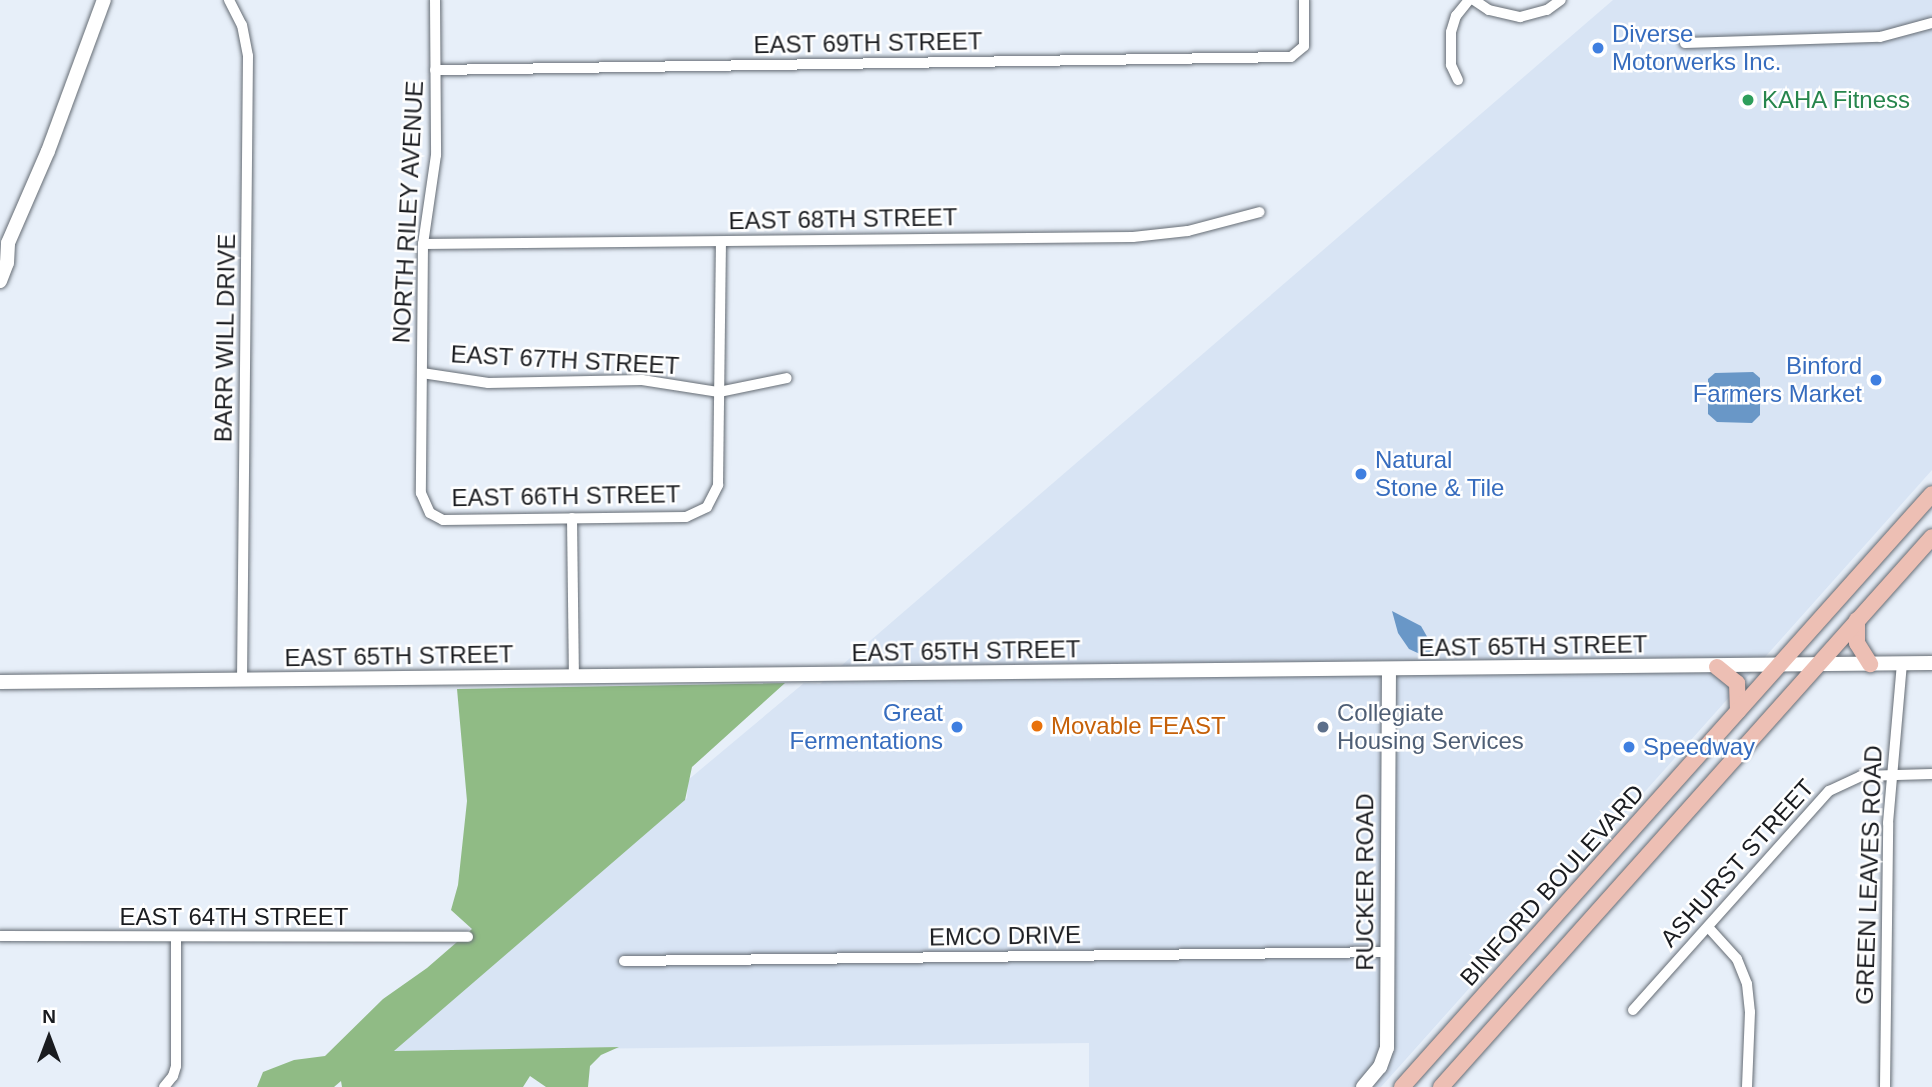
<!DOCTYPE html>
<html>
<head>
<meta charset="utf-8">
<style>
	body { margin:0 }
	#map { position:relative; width:1932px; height:1087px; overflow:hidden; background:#e7eff9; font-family:Helvetica,sans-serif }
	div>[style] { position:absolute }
	.built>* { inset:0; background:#d8e4f4 }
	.forest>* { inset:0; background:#90bb85 }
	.water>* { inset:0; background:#6997c7 }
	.roads { filter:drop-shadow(0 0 2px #656c74) drop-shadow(0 0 2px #656c74) }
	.street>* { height:10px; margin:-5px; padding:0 5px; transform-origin:5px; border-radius:5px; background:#fff }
	.secondary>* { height:14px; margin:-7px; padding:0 7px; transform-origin:7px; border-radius:7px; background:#fff }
	.primary>* { height:16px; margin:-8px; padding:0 8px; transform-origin:8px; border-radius:8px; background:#edbfb4 }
	.dots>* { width:19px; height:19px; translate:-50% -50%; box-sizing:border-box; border:4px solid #fff; border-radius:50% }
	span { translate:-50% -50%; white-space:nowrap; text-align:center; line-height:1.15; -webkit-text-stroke:5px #fff; paint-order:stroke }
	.shop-label { font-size:24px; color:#366cbe }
	.left { translate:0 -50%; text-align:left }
	.right { translate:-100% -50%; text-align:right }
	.street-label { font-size:24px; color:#1a1c20 }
	.leisure-label { font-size:24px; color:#27864d }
	.service-label { font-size:24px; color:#4e5e75 }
	.food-label { font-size:24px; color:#c56008 }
	.north { position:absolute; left:14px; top:1003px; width:70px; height:70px; -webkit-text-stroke:5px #fff; paint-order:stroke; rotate:0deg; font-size:19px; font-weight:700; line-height:28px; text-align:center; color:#1a1c20 }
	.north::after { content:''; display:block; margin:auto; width:24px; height:32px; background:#1a1c20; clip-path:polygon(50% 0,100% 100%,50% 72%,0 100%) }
</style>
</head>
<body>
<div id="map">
	<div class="built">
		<i style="clip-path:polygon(1613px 0,1932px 0,1932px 470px,1381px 1087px,1089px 1087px,1089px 1043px,393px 1051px,687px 798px,688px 780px,804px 683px,820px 684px)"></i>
	</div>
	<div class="forest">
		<i style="clip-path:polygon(785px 683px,692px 767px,685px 800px,394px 1051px,619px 1047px,601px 1055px,590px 1066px,588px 1087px,546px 1087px,530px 1076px,523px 1087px,342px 1087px,341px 1081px,334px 1087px,257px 1087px,263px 1072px,294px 1060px,325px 1056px,383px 999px,427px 968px,472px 929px,451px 910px,458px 885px,467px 801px,457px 689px)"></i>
	</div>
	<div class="water">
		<i style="clip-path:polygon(1753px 372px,1760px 378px,1760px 415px,1752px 423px,1717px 422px,1708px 414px,1708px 379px,1715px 373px)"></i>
		<i style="clip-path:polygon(1392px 611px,1421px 626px,1433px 647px,1429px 653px,1422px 655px,1409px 649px,1398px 633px)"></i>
	</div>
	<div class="roads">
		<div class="street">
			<i style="left:229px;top:0;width:28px;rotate:63deg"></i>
			<i style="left:242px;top:25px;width:32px;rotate:79deg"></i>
			<i style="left:248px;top:56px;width:624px;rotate:90.55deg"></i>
			<i style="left:435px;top:0;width:155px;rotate:89.6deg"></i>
			<i style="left:436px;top:155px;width:90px;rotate:98.3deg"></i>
			<i style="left:423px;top:244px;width:249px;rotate:90.5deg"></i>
			<i style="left:421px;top:493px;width:22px;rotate:66deg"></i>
			<i style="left:430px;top:513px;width:15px;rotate:28deg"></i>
			<i style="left:443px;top:520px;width:243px;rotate:-0.7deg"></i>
			<i style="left:686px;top:517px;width:23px;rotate:-25deg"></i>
			<i style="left:707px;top:507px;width:25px;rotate:-63deg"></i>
			<i style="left:718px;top:485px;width:243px;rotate:-89.3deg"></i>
			<i style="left:1474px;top:0;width:18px;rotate:34deg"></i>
			<i style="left:1489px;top:10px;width:32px;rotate:13deg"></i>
			<i style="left:1520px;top:17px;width:28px;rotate:-15deg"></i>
			<i style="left:1547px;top:10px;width:17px;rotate:-36deg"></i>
			<i style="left:1685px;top:43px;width:195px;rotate:-1.8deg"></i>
			<i style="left:1880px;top:37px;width:54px;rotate:-15.1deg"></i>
			<i style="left:435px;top:70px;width:856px;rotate:-0.87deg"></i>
			<i style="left:1291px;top:57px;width:17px;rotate:-40deg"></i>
			<i style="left:1304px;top:46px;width:46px;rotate:-90deg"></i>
			<i style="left:1458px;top:80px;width:17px;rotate:-115deg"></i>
			<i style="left:1451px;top:65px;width:33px;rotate:-90deg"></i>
			<i style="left:1451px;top:32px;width:17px;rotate:-73deg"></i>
			<i style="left:1456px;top:16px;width:21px;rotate:-51deg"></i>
			<i style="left:423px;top:244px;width:710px;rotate:-0.56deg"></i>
			<i style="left:1133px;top:237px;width:55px;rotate:-6.2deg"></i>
			<i style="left:1188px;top:231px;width:74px;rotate:-14.8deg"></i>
			<i style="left:422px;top:373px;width:67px;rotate:8.6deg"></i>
			<i style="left:488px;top:383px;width:154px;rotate:-1.1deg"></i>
			<i style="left:642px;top:380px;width:78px;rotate:8.9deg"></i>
			<i style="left:719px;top:392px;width:69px;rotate:-11.6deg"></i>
			<i style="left:572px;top:518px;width:159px;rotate:89.3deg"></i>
			<i style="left:1708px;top:927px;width:43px;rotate:47.8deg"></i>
			<i style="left:1737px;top:959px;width:27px;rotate:68deg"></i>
			<i style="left:1747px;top:984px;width:28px;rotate:84deg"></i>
			<i style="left:1750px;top:1012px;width:75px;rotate:92.3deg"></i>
			<i style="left:0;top:936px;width:468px;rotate:0.1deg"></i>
			<i style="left:624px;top:961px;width:764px;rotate:-0.67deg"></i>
			<i style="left:1633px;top:1010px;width:294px;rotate:-48.2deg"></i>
			<i style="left:1829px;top:791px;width:35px;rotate:-25deg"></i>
			<i style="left:1861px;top:776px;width:71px;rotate:-1.6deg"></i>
			<i style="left:164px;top:1087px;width:14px;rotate:-51deg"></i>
			<i style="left:173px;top:1076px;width:10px;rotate:-73deg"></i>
			<i style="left:176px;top:1066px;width:128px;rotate:-90deg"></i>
			<i style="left:1885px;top:1087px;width:264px;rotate:-89.3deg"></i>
			<i style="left:1888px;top:823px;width:160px;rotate:-85deg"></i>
		</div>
		<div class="secondary">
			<i style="left:0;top:281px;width:19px;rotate:-69deg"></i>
			<i style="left:7px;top:263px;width:20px;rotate:-87deg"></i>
			<i style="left:8px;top:243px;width:100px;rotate:-66.5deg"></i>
			<i style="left:48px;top:151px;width:161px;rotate:-69.7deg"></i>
			<i style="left:0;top:682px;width:1932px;rotate:-0.56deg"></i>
			<i style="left:1363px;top:1087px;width:26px;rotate:-50deg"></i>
			<i style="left:1380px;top:1067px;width:20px;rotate:-70deg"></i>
			<i style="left:1387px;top:1048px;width:378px;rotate:-89.7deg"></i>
		</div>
		<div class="primary">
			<i style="left:1857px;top:620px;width:23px;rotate:90deg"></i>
			<i style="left:1857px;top:643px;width:25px;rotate:58deg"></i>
			<i style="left:1717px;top:667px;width:26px;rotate:39deg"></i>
			<i style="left:1737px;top:683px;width:28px;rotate:88deg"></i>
			<i style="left:1402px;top:1087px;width:795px;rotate:-48.21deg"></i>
			<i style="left:1441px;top:1087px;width:737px;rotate:-48.24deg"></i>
		</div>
	</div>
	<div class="dots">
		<i style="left:1598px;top:48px;background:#3f7fe0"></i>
		<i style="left:1748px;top:100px;background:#2e9e5b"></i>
		<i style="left:1876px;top:380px;background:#3f7fe0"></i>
		<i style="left:1361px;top:474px;background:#3f7fe0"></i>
		<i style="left:1037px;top:726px;background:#e8710a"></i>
		<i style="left:957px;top:727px;background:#3f7fe0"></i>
		<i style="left:1323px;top:727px;background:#5c6f8a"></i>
		<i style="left:1629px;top:747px;background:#3f7fe0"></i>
	</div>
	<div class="shop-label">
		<span class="left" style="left:1612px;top:48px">Diverse<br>Motorwerks Inc.</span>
		<span class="right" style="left:1862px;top:380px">Binford<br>Farmers Market</span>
		<span class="left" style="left:1375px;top:474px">Natural<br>Stone &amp; Tile</span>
		<span class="right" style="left:943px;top:727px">Great<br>Fermentations</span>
		<span class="left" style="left:1643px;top:747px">Speedway</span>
	</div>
	<div class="street-label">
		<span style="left:868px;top:43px;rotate:-1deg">EAST 69TH STREET</span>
		<span style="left:408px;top:212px;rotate:-87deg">NORTH RILEY AVENUE</span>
		<span style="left:843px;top:219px;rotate:-1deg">EAST 68TH STREET</span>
		<span style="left:225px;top:338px;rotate:-89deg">BARR WILL DRIVE</span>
		<span style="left:565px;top:360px;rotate:3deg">EAST 67TH STREET</span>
		<span style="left:566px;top:496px;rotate:-1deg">EAST 66TH STREET</span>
		<span style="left:1533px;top:646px;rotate:-1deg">EAST 65TH STREET</span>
		<span style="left:966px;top:651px;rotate:-1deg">EAST 65TH STREET</span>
		<span style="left:399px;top:656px;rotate:-1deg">EAST 65TH STREET</span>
		<span style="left:1737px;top:863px;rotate:-48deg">ASHURST STREET</span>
		<span style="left:1869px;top:875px;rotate:-88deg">GREEN LEAVES ROAD</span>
		<span style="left:1365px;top:882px;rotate:-90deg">RUCKER ROAD</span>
		<span style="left:1552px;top:885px;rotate:-48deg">BINFORD BOULEVARD</span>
		<span style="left:234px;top:917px">EAST 64TH STREET</span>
		<span style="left:1005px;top:936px;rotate:-1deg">EMCO DRIVE</span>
	</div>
	<div class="leisure-label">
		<span class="left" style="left:1762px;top:100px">KAHA Fitness</span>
	</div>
	<div class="service-label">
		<span class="left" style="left:1337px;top:727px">Collegiate<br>Housing Services</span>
	</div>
	<div class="food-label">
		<span class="left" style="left:1051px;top:726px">Movable FEAST</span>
	</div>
	<div class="north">N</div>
</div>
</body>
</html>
